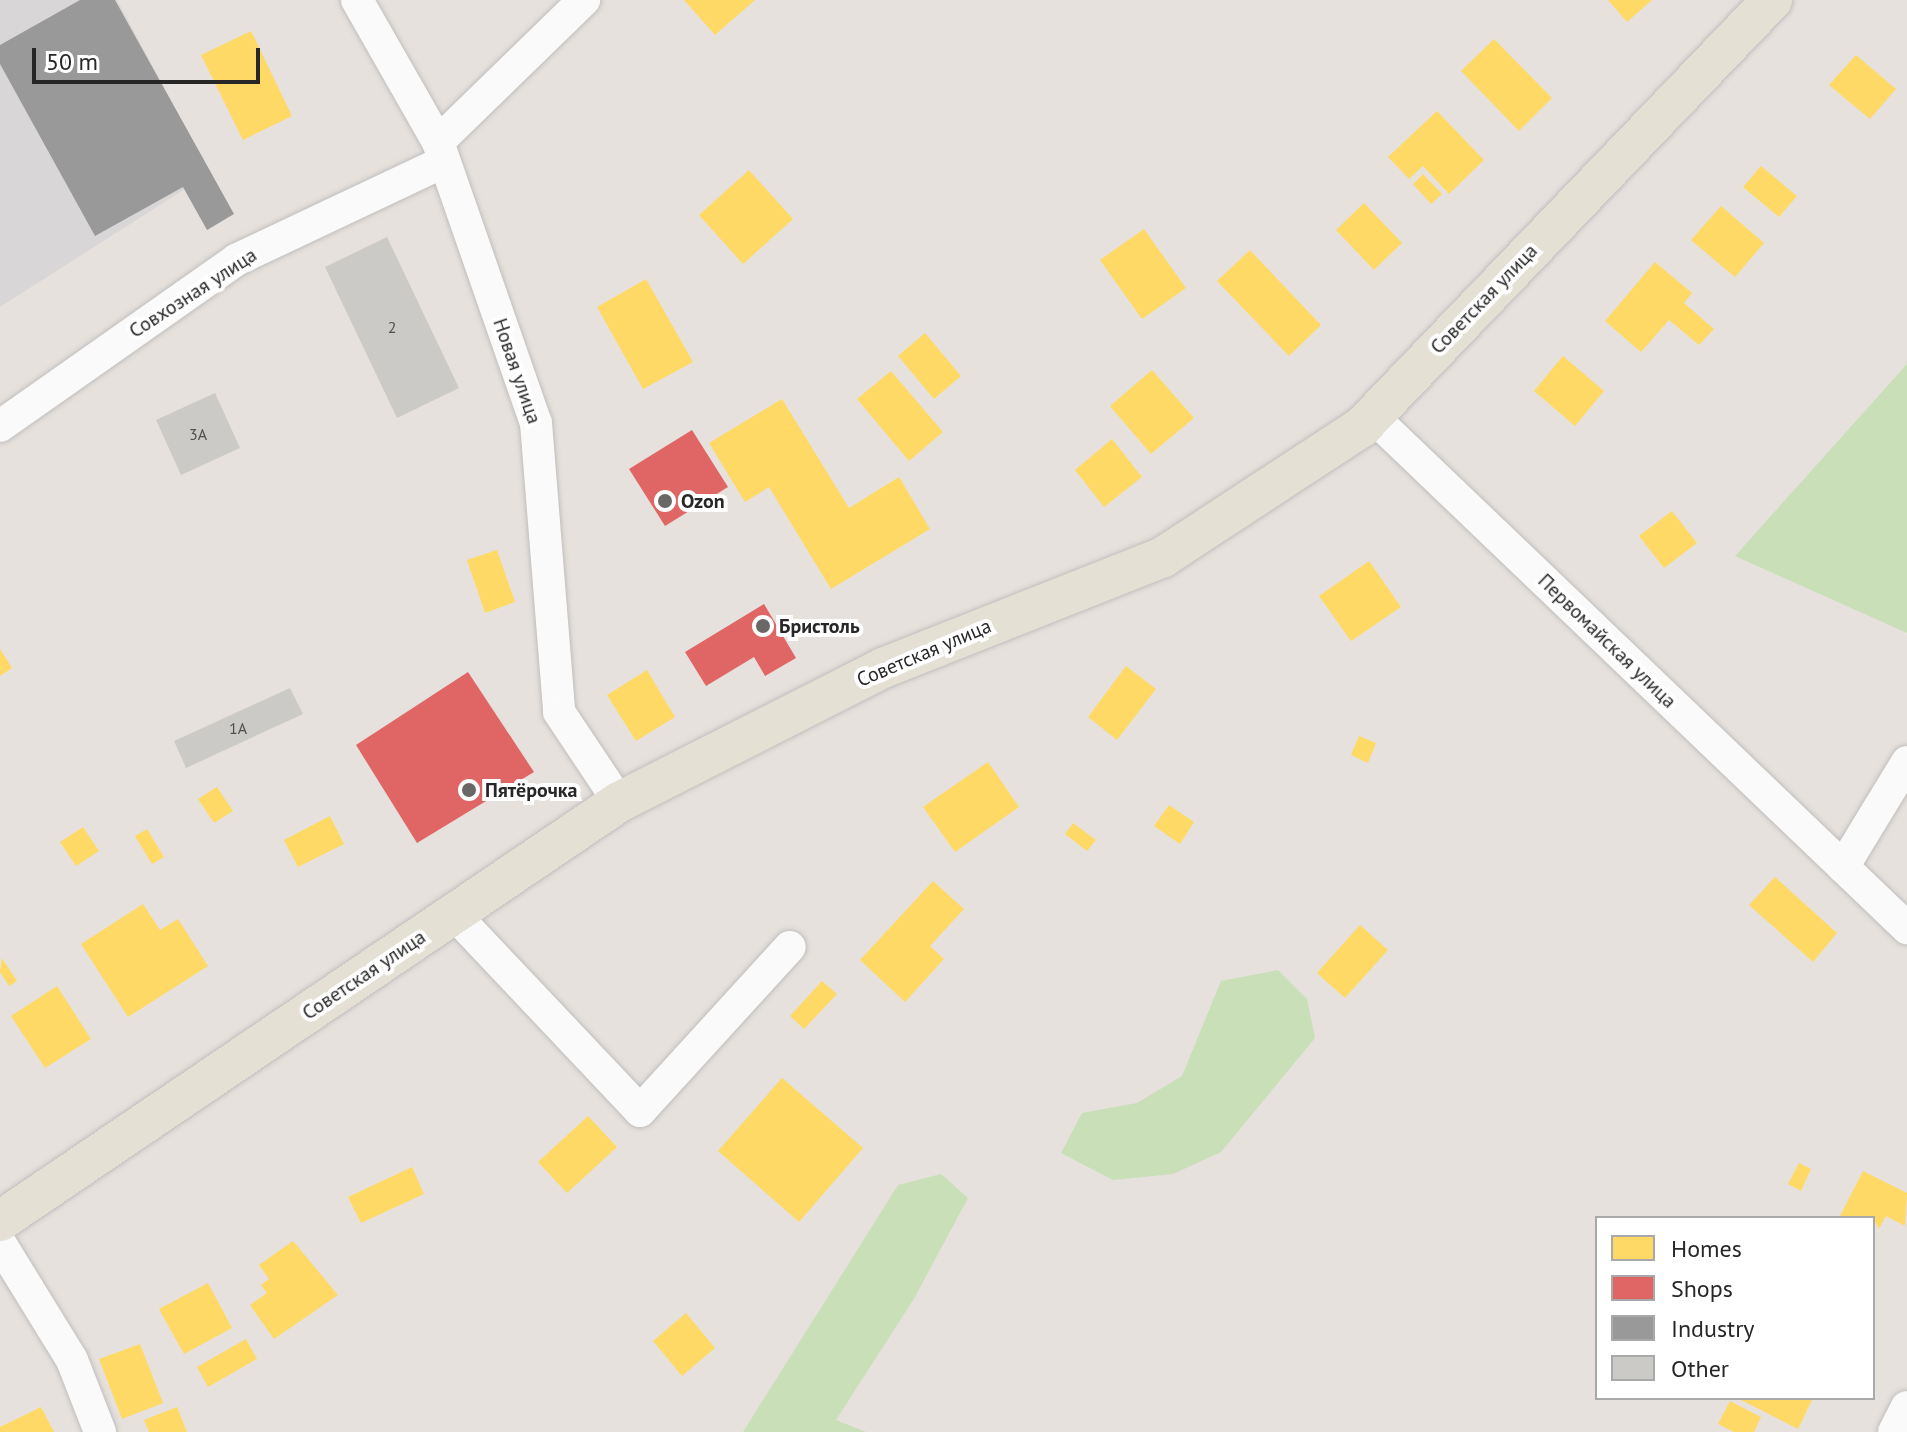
<!DOCTYPE html>
<html>
<head>
<meta charset="utf-8">
<style>
	body { margin:0 }
	#map { position:relative; width:1907px; height:1432px; overflow:hidden; background:#e6e1dc; font-family:"PT Sans",sans-serif }
	div>[style] { position:absolute }
	.industrial>* { inset:0; background:#d9d6d8 }
	.green>* { inset:0; background:#c8dfb7 }
	.homes>* { inset:0; background:#ffd966 }
	.shops>* { inset:0; background:#e06666 }
	.industry>* { inset:0; background:#999 }
	.building>* { inset:0; background:#cccac6 }
	.roads { filter:drop-shadow(0 0 2px #c0bebe) drop-shadow(0 0 2px #c0bebe) }
	.minor>* { height:32px; margin:-16px; padding:0 16px; transform-origin:16px; border-radius:16px; background:#fbfafa }
	.major>* { height:40px; margin:-20px; padding:0 20px; transform-origin:20px; border-radius:20px; background:#e4e0d3 }
	.dots>* { width:22px; height:22px; translate:-50% -50%; box-sizing:border-box; border:4px solid #fff; border-radius:50% }
	span { translate:-50% -50%; white-space:nowrap; text-align:center; line-height:1.15; -webkit-text-stroke:8px #fff; paint-order:stroke }
	.number-label { font-size:16px; color:#515050 }
	.number-label span { -webkit-text-stroke-width:0 }
	.street-label { font-size:20px; color:#272727 }
	.poi-label { font-size:20px; color:#272727; font-weight:700 }
	.left { translate:0 -50%; text-align:left }
	.legend { position:absolute; left:1595px; top:1216px; width:280px; height:184px; box-sizing:border-box; background:#fff; border:2px solid #a9a9a9; margin:0; padding:10px 14px; list-style:none; font-size:24px; color:#272727 }
	.legend li { display:flex; align-items:center; gap:16px; height:40px }
	.legend b { width:40px; border:2px solid #a9a9a9 }
	.scale { position:absolute; left:32px; top:48px; width:228px; height:36px; box-sizing:border-box; border:4px solid #272727; border-top:0; padding-left:10px; font-size:24px; line-height:28px; white-space:nowrap; color:#272727; -webkit-text-stroke:6px #fff; paint-order:stroke }
</style>
</head>
<body>
<div id="map">
	<div class="industrial">
		<i style="clip-path:polygon(0 0,117px 0,210px 173px,0 307px)"></i>
	</div>
	<div class="green">
		<i style="clip-path:polygon(1907px 364px,1907px 633px,1735px 556px)"></i>
		<i style="clip-path:polygon(1278px 970px,1307px 999px,1315px 1038px,1221px 1152px,1173px 1174px,1113px 1180px,1061px 1153px,1082px 1113px,1137px 1103px,1182px 1076px,1221px 981px)"></i>
		<i style="clip-path:polygon(941px 1174px,968px 1198px,915px 1297px,836px 1420px,866px 1432px,743px 1432px,898px 1185px)"></i>
	</div>
	<div class="homes">
		<i style="clip-path:polygon(684px 0,755px 0,715px 35px)"></i>
		<i style="clip-path:polygon(1608px 0,1652px 0,1627px 22px)"></i>
		<i style="clip-path:polygon(251px 31px,292px 116px,243px 140px,201px 55px)"></i>
		<i style="clip-path:polygon(1494px 39px,1552px 98px,1519px 131px,1461px 71px)"></i>
		<i style="clip-path:polygon(1856px 55px,1896px 89px,1870px 119px,1829px 85px)"></i>
		<i style="clip-path:polygon(1437px 111px,1484px 160px,1449px 194px,1423px 166px,1409px 179px,1388px 157px)"></i>
		<i style="clip-path:polygon(1761px 166px,1797px 196px,1779px 217px,1743px 187px)"></i>
		<i style="clip-path:polygon(749px 170px,793px 219px,743px 264px,699px 215px)"></i>
		<i style="clip-path:polygon(1423px 174px,1442px 194px,1431px 204px,1413px 184px)"></i>
		<i style="clip-path:polygon(1364px 203px,1402px 243px,1374px 270px,1336px 230px)"></i>
		<i style="clip-path:polygon(1721px 206px,1764px 243px,1735px 277px,1691px 240px)"></i>
		<i style="clip-path:polygon(1144px 229px,1186px 288px,1142px 319px,1100px 260px)"></i>
		<i style="clip-path:polygon(1250px 250px,1321px 325px,1289px 356px,1217px 281px)"></i>
		<i style="clip-path:polygon(1655px 262px,1692px 293px,1684px 303px,1714px 329px,1699px 345px,1669px 320px,1641px 352px,1605px 321px)"></i>
		<i style="clip-path:polygon(646px 279px,693px 362px,643px 389px,597px 307px)"></i>
		<i style="clip-path:polygon(925px 333px,961px 376px,934px 399px,898px 356px)"></i>
		<i style="clip-path:polygon(1563px 356px,1604px 391px,1575px 426px,1534px 391px)"></i>
		<i style="clip-path:polygon(1152px 370px,1194px 418px,1151px 454px,1110px 406px)"></i>
		<i style="clip-path:polygon(891px 371px,943px 432px,909px 461px,857px 399px)"></i>
		<i style="clip-path:polygon(782px 399px,849px 508px,899px 477px,930px 529px,831px 589px,769px 487px,745px 502px,709px 443px)"></i>
		<i style="clip-path:polygon(1112px 439px,1142px 477px,1104px 507px,1075px 470px)"></i>
		<i style="clip-path:polygon(1672px 511px,1697px 543px,1664px 568px,1639px 536px)"></i>
		<i style="clip-path:polygon(497px 550px,515px 602px,485px 613px,467px 560px)"></i>
		<i style="clip-path:polygon(1369px 561px,1401px 607px,1351px 641px,1319px 596px)"></i>
		<i style="clip-path:polygon(0 649px,12px 668px,0 676px)"></i>
		<i style="clip-path:polygon(1126px 666px,1156px 689px,1117px 740px,1088px 717px)"></i>
		<i style="clip-path:polygon(647px 670px,675px 717px,636px 741px,607px 695px)"></i>
		<i style="clip-path:polygon(1359px 736px,1376px 743px,1368px 763px,1351px 755px)"></i>
		<i style="clip-path:polygon(988px 762px,1019px 807px,955px 852px,923px 807px)"></i>
		<i style="clip-path:polygon(217px 787px,233px 811px,214px 823px,198px 799px)"></i>
		<i style="clip-path:polygon(1169px 805px,1194px 822px,1180px 844px,1154px 826px)"></i>
		<i style="clip-path:polygon(330px 816px,344px 844px,298px 867px,284px 840px)"></i>
		<i style="clip-path:polygon(1073px 823px,1096px 840px,1087px 851px,1065px 834px)"></i>
		<i style="clip-path:polygon(83px 827px,99px 851px,76px 866px,60px 842px)"></i>
		<i style="clip-path:polygon(147px 829px,164px 857px,152px 864px,135px 836px)"></i>
		<i style="clip-path:polygon(1775px 877px,1837px 933px,1813px 962px,1749px 905px)"></i>
		<i style="clip-path:polygon(933px 881px,964px 909px,930px 946px,944px 959px,905px 1002px,860px 960px)"></i>
		<i style="clip-path:polygon(143px 904px,160px 930px,178px 919px,208px 966px,128px 1017px,81px 944px)"></i>
		<i style="clip-path:polygon(1360px 925px,1388px 950px,1345px 998px,1317px 973px)"></i>
		<i style="clip-path:polygon(2px 958px,17px 981px,9px 986px,0 972px)"></i>
		<i style="clip-path:polygon(822px 981px,837px 994px,804px 1029px,790px 1016px)"></i>
		<i style="clip-path:polygon(57px 986px,91px 1039px,45px 1068px,11px 1016px)"></i>
		<i style="clip-path:polygon(782px 1078px,863px 1148px,799px 1222px,718px 1151px)"></i>
		<i style="clip-path:polygon(588px 1116px,617px 1147px,567px 1193px,538px 1162px)"></i>
		<i style="clip-path:polygon(1799px 1163px,1811px 1169px,1801px 1191px,1788px 1184px)"></i>
		<i style="clip-path:polygon(412px 1167px,424px 1194px,361px 1223px,348px 1197px)"></i>
		<i style="clip-path:polygon(1863px 1171px,1907px 1193px,1905px 1226px,1886px 1216px,1879px 1229px,1873px 1218px,1839px 1218px)"></i>
		<i style="clip-path:polygon(293px 1241px,338px 1295px,274px 1339px,250px 1305px,267px 1293px,261px 1285px,269px 1279px,259px 1265px)"></i>
		<i style="clip-path:polygon(208px 1283px,232px 1328px,184px 1354px,159px 1309px)"></i>
		<i style="clip-path:polygon(686px 1313px,715px 1348px,682px 1376px,653px 1341px)"></i>
		<i style="clip-path:polygon(246px 1339px,257px 1359px,208px 1387px,197px 1367px)"></i>
		<i style="clip-path:polygon(140px 1344px,163px 1403px,122px 1419px,99px 1359px)"></i>
		<i style="clip-path:polygon(1737px 1398px,1809px 1398px,1812px 1400px,1798px 1429px)"></i>
		<i style="clip-path:polygon(1730px 1401px,1761px 1417px,1754px 1432px,1734px 1432px,1718px 1424px)"></i>
		<i style="clip-path:polygon(41px 1407px,54px 1432px,0 1432px,0 1427px)"></i>
		<i style="clip-path:polygon(177px 1407px,187px 1432px,149px 1432px,144px 1420px)"></i>
	</div>
	<div class="shops">
		<i style="clip-path:polygon(692px 430px,728px 487px,665px 526px,629px 469px)"></i>
		<i style="clip-path:polygon(764px 604px,796px 658px,765px 676px,754px 657px,706px 686px,685px 652px)"></i>
		<i style="clip-path:polygon(468px 672px,534px 772px,417px 843px,356px 745px)"></i>
	</div>
	<div class="industry">
		<i style="clip-path:polygon(80px 0,115px 0,234px 214px,207px 230px,183px 187px,95px 236px,0 64px,0 45px)"></i>
	</div>
	<div class="building">
		<i style="clip-path:polygon(387px 237px,459px 388px,397px 418px,325px 267px)"></i>
		<i style="clip-path:polygon(215px 393px,240px 448px,181px 475px,156px 420px)"></i>
		<i style="clip-path:polygon(290px 688px,303px 714px,186px 768px,174px 741px)"></i>
	</div>
	<div class="roads">
		<div class="minor">
			<i style="left:357px;top:0;width:163px;rotate:60.3deg"></i>
			<i style="left:438px;top:142px;width:298px;rotate:70.8deg"></i>
			<i style="left:536px;top:423px;width:290px;rotate:85.4deg"></i>
			<i style="left:559px;top:712px;width:108px;rotate:56.3deg"></i>
			<i style="left:438px;top:142px;width:204px;rotate:-44.2deg"></i>
			<i style="left:1372px;top:416px;width:741px;rotate:43.74deg"></i>
			<i style="left:0;top:426px;width:289px;rotate:-35.1deg"></i>
			<i style="left:236px;top:260px;width:229px;rotate:-25.3deg"></i>
			<i style="left:1843px;top:867px;width:123px;rotate:-58.6deg"></i>
			<i style="left:454px;top:914px;width:271px;rotate:46.6deg"></i>
			<i style="left:640px;top:1111px;width:222px;rotate:-47.6deg"></i>
			<i style="left:0;top:1243px;width:137px;rotate:58.4deg"></i>
			<i style="left:72px;top:1360px;width:77px;rotate:68.7deg"></i>
			<i style="left:1894px;top:1432px;width:28px;rotate:-63deg"></i>
		</div>
		<div class="major">
			<i style="left:0;top:1221px;width:747px;rotate:-34.09deg"></i>
			<i style="left:619px;top:802px;width:296px;rotate:-26.9deg"></i>
			<i style="left:883px;top:668px;width:301px;rotate:-21.6deg"></i>
			<i style="left:1163px;top:557px;width:238px;rotate:-33.2deg"></i>
			<i style="left:1362px;top:427px;width:592px;rotate:-46.16deg"></i>
		</div>
	</div>
	<div class="dots">
		<i style="left:665px;top:501px;background:#6a6866"></i>
		<i style="left:763px;top:626px;background:#6a6866"></i>
		<i style="left:469px;top:790px;background:#6a6866"></i>
	</div>
	<div class="number-label">
		<span style="left:392px;top:327px">2</span>
		<span style="left:198px;top:434px">3А</span>
		<span style="left:238px;top:728px">1А</span>
	</div>
	<div class="street-label">
		<span style="left:193px;top:293px;rotate:-33deg">Совхозная улица</span>
		<span style="left:1484px;top:299px;rotate:-46deg">Советская улица</span>
		<span style="left:517px;top:371px;rotate:71deg">Новая улица</span>
		<span style="left:1607px;top:641px;rotate:44deg">Первомайская улица</span>
		<span style="left:924px;top:653px;rotate:-23deg">Советская улица</span>
		<span style="left:364px;top:975px;rotate:-34deg">Советская улица</span>
	</div>
	<div class="poi-label">
		<span class="left" style="left:681px;top:501px">Ozon</span>
		<span class="left" style="left:779px;top:626px">Бристоль</span>
		<span class="left" style="left:485px;top:790px">Пятёрочка</span>
	</div>
	<ul class="legend">
	<li><b style="height:22px;background:#ffd966"></b>Homes</li>
	<li><b style="height:22px;background:#e06666"></b>Shops</li>
	<li><b style="height:22px;background:#999"></b>Industry</li>
	<li><b style="height:22px;background:#cccac6"></b>Other</li>
	</ul>
	<div class="scale">50 m</div>
</div>
</body>
</html>
